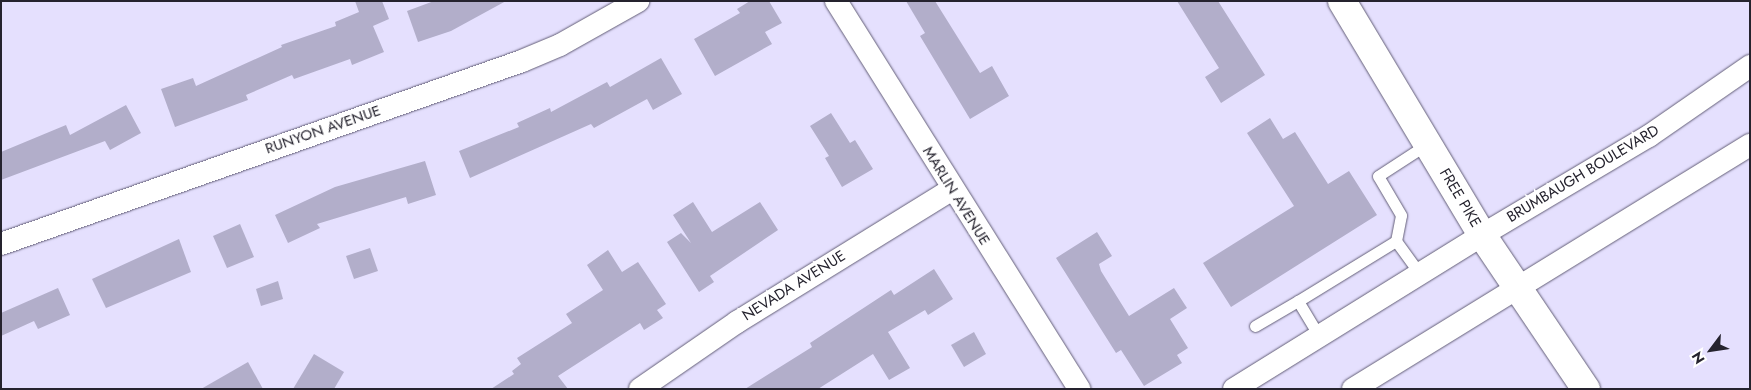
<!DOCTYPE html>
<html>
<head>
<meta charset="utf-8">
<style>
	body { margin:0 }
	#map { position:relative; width:1751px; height:390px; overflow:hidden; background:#e5e0fe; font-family:Jost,sans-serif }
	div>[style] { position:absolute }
	.building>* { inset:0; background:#b2aeca }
	.roads { filter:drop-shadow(0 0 1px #635e77) drop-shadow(0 0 1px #635e77) }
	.lane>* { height:11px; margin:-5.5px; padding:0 5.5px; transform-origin:5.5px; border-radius:5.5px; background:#fff }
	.street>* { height:22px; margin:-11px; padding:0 11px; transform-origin:11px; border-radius:11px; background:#fff }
	.secondary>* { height:28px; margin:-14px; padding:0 14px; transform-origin:14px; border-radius:14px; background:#fff }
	span { translate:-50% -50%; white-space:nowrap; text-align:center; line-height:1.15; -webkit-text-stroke:4px #fff; paint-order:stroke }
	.street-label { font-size:15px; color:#25232e }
	.frame { position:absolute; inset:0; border:2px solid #25232e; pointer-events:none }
	.north { position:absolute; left:1686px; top:325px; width:50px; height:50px; -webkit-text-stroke:4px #fff; paint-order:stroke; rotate:239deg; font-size:14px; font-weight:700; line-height:20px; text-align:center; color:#25232e }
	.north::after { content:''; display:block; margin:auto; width:18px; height:22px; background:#25232e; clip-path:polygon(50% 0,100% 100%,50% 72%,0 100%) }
</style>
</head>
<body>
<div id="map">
	<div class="building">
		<i style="clip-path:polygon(355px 1px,382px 1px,389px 19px,373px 26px,384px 52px,352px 65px,350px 59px,294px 79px,292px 75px,246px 95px,248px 100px,175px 127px,161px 89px,193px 78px,196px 86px,282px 47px,281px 45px,336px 26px,335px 22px,359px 12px)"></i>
		<i style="clip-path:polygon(434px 1px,506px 1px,451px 31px,418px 42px,407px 11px)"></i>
		<i style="clip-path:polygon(750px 1px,769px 1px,782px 23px,765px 32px,772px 44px,715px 76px,694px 39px,740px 13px,737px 9px)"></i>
		<i style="clip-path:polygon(906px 1px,935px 1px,980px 73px,992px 66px,1009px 96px,970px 119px,920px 36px,925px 33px)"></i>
		<i style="clip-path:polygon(1177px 1px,1218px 1px,1265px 75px,1221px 103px,1205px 77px,1219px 68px)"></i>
		<i style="clip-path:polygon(661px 58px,682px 94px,653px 110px,647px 99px,594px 128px,591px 124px,470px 178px,459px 151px,519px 127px,517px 123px,550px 108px,551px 112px,607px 82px,610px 87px)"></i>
		<i style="clip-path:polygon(126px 105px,141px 133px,110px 150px,105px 141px,1px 180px,1px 152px,66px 125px,70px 135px)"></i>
		<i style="clip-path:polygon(831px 113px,850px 143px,855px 140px,873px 169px,842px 187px,825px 158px,829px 156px,810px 126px)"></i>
		<i style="clip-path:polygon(1270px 118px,1283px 139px,1295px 132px,1328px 184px,1349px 171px,1377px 215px,1231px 307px,1203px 263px,1294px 206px,1247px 133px)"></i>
		<i style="clip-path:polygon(425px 161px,436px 195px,408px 204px,406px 197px,317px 224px,320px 228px,288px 243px,275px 215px,335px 187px)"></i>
		<i style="clip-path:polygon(693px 202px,712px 232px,760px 202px,778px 230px,710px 276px,714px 282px,699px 292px,667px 242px,681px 233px,691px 243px,673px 215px)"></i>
		<i style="clip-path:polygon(240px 224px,254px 257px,227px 268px,213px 236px)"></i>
		<i style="clip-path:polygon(1097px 232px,1112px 256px,1099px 264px,1101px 271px,1129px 316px,1174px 288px,1187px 308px,1170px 319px,1188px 348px,1177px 355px,1182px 363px,1144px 386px,1121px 350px,1116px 353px,1056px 258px)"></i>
		<i style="clip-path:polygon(179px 239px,191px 272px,106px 308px,92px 279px)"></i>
		<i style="clip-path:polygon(370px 248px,378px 271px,354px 279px,346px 256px)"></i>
		<i style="clip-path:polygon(608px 250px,622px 272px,638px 262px,666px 304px,657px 310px,663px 318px,644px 330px,640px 323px,558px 376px,568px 389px,491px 389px,514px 374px,512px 371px,521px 364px,517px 358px,572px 323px,566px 314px,603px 290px,587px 265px)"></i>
		<i style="clip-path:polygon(934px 269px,953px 299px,928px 315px,925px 310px,888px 332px,910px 368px,889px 380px,873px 354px,818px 389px,745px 389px,812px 347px,810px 343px,862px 309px,891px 290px,894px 295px)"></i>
		<i style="clip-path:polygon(278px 281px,283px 299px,261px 306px,256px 289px)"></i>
		<i style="clip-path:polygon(58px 288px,70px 315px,38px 329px,34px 321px,1px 336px,1px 313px)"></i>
		<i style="clip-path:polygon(974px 332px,986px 354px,964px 367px,951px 345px)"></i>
		<i style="clip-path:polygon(314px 354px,344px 372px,334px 389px,293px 389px)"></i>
		<i style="clip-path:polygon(248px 362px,263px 389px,201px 389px)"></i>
	</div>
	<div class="roads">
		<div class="lane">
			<i style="left:1396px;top:241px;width:26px;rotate:-79deg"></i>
			<i style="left:1401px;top:215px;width:45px;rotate:-120.5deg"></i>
			<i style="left:1378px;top:176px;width:59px;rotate:-33.1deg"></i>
			<i style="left:1255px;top:326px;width:50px;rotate:-30.2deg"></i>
			<i style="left:1319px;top:336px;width:41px;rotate:-121deg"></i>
			<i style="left:1298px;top:301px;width:115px;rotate:-31.5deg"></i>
			<i style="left:1396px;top:241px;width:41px;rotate:54deg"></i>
		</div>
		<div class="street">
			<i style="left:836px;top:1px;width:458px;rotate:57.9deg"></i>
			<i style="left:1px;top:244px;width:552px;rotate:-19.35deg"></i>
			<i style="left:522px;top:61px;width:41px;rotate:-22.8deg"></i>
			<i style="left:560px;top:45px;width:90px;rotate:-29.4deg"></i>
			<i style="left:640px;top:389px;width:118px;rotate:-34.6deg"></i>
			<i style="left:737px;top:322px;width:253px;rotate:-31.7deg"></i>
			<i style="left:1234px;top:389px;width:292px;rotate:-31.8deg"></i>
			<i style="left:1482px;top:235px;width:194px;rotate:-30.7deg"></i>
			<i style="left:1649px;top:136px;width:123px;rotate:-34.7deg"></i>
			<i style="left:1353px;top:389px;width:466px;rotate:-31.6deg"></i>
		</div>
		<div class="secondary">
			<i style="left:1342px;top:1px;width:273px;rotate:59.1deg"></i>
			<i style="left:1482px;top:235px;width:186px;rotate:56deg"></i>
		</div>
	</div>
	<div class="street-label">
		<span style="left:323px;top:130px;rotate:-19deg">RUNYON AVENUE</span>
		<span style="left:1583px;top:174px;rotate:-31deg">BRUMBAUGH BOULEVARD</span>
		<span style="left:956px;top:196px;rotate:58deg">MARLIN AVENUE</span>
		<span style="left:1460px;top:198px;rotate:59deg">FREE PIKE</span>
		<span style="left:794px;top:286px;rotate:-32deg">NEVADA AVENUE</span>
	</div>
	<div class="frame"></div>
	<div class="north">N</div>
</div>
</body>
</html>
